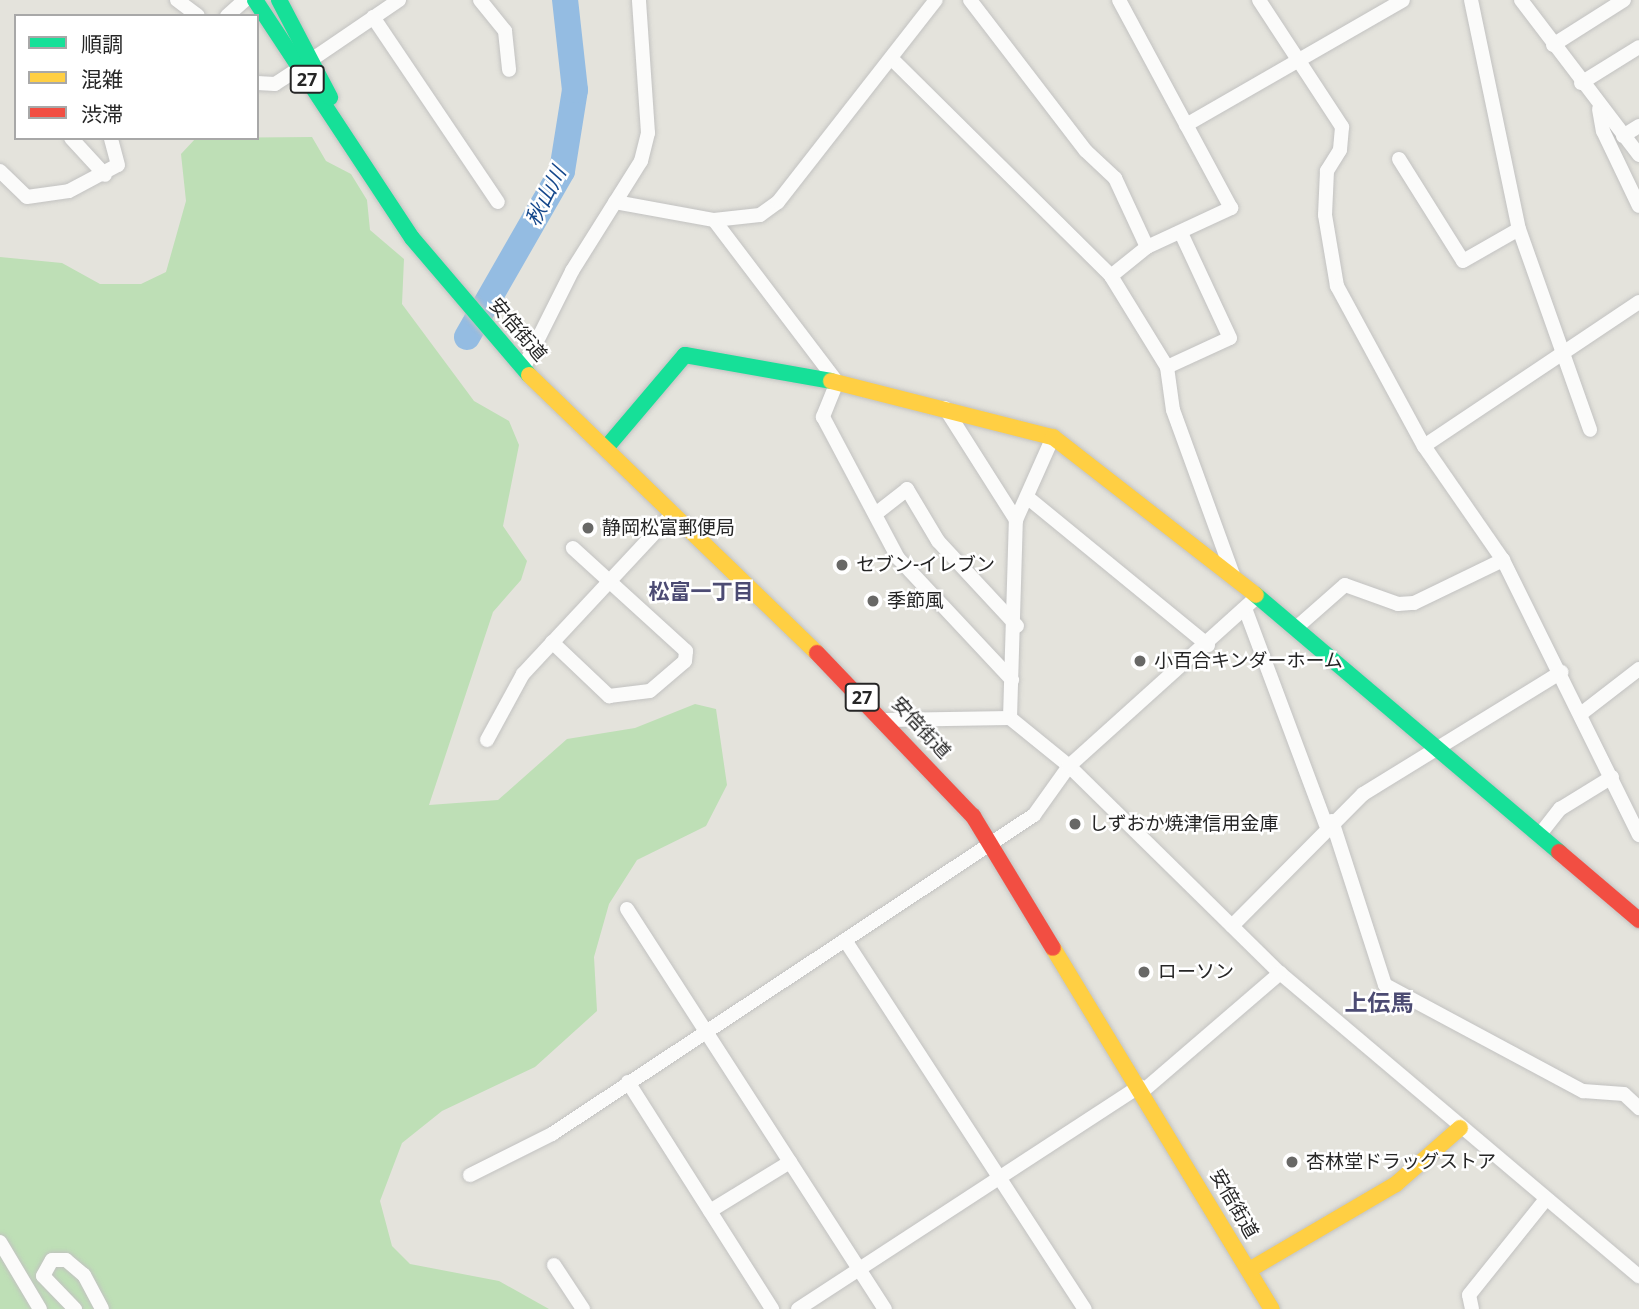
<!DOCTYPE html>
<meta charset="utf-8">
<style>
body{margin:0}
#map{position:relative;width:1639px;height:1309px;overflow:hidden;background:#e4e3dc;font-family:"Noto Sans","Noto Sans JP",sans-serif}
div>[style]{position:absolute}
.green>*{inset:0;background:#bedfb6}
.river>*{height:26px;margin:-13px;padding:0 13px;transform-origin:13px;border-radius:13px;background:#94bce2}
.roads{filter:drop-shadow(0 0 2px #c2c2c1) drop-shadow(0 0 2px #c2c2c1)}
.street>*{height:14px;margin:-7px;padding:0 7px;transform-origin:7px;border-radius:7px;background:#fbfbfa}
.fast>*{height:16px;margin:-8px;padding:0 8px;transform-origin:8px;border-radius:8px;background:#16e098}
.slow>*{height:16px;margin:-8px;padding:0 8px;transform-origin:8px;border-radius:8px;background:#ffcf43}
.jam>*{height:16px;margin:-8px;padding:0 8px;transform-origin:8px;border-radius:8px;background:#f24e42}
.dots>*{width:19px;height:19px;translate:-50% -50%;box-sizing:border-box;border:4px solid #fff;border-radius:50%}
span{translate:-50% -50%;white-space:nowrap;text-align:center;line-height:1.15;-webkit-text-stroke:5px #fff;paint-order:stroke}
.shield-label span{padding:2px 5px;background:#fff;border:2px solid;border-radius:5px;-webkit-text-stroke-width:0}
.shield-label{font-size:18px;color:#262626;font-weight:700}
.street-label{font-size:19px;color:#262626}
.poi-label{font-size:19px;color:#262626}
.left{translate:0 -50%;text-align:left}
.water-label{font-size:21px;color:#15488c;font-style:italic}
.neighbourhood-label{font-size:21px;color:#4c4b73;font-weight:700}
.quarter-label{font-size:23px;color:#4c4b73;font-weight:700}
.legend{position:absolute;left:14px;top:14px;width:245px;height:126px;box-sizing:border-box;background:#fff;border:2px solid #a8a8a8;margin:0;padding:9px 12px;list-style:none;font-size:21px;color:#262626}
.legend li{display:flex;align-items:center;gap:14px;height:35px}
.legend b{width:35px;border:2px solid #a8a8a8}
</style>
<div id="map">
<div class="green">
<div style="clip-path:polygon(312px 137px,326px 161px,351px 174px,367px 200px,370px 230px,404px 259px,402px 304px,474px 401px,509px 421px,519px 445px,503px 526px,527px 561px,521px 580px,493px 612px,429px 805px,498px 800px,567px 739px,635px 728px,695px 704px,716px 709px,727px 785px,706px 826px,637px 860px,609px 904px,594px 957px,597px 1011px,535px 1067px,442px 1111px,402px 1143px,380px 1201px,392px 1246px,410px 1264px,499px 1281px,549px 1309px,0 1309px,0 257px,62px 263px,100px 284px,141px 284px,166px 272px,186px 201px,181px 154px,196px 138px)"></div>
</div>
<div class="river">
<div style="left:467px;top:337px;width:191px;rotate:-60.2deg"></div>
<div style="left:562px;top:171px;width:82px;rotate:-80.9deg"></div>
<div style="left:575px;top:90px;width:91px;rotate:-96.3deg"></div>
</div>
<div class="roads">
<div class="street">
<div style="left:177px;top:0;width:26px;rotate:37deg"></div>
<div style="left:480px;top:0;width:40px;rotate:51deg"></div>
<div style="left:505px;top:31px;width:39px;rotate:84deg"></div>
<div style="left:970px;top:0;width:190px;rotate:52.5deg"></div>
<div style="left:1086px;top:151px;width:40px;rotate:43deg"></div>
<div style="left:1115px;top:178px;width:76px;rotate:65.1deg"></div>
<div style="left:1259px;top:0;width:152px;rotate:56.8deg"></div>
<div style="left:1342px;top:127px;width:23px;rotate:95deg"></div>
<div style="left:1340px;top:150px;width:25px;rotate:122deg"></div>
<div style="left:1327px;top:171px;width:44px;rotate:92.6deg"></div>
<div style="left:1325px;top:215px;width:72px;rotate:80.4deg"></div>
<div style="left:1337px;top:286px;width:182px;rotate:61.5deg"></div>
<div style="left:1424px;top:446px;width:139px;rotate:55.3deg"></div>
<div style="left:1503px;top:560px;width:307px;rotate:63.7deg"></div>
<div style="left:1471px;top:0;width:234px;rotate:78.2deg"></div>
<div style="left:1519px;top:229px;width:213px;rotate:70.5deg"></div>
<div style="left:1521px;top:0;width:195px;rotate:52.7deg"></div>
<div style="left:227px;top:16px;width:24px;rotate:-42deg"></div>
<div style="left:373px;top:17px;width:223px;rotate:56deg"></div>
<div style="left:1553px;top:45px;width:84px;rotate:-32.4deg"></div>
<div style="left:314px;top:58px;width:103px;rotate:-34.3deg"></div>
<div style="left:892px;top:59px;width:308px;rotate:44.7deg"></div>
<div style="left:1111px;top:276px;width:107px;rotate:58.4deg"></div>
<div style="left:1167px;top:367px;width:43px;rotate:82.1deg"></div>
<div style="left:1173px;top:410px;width:176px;rotate:70deg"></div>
<div style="left:257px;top:83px;width:18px;rotate:3deg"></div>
<div style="left:275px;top:84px;width:30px;rotate:-33deg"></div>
<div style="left:1581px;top:83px;width:68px;rotate:-31.8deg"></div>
<div style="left:1599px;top:109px;width:22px;rotate:80deg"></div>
<div style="left:1603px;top:131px;width:83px;rotate:64.4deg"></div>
<div style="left:1186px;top:125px;width:250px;rotate:-29.9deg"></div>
<div style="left:1623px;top:136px;width:19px;rotate:-32deg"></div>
<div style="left:71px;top:138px;width:50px;rotate:47.4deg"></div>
<div style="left:1399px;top:159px;width:120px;rotate:57.9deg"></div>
<div style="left:1463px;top:261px;width:64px;rotate:-29.7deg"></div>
<div style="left:0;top:171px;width:37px;rotate:44deg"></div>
<div style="left:27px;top:197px;width:42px;rotate:-8.1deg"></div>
<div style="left:69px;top:191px;width:55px;rotate:-28deg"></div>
<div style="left:118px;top:165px;width:28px;rotate:-105deg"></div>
<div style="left:615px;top:202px;width:101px;rotate:10.3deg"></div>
<div style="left:714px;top:220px;width:46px;rotate:-6.2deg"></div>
<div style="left:760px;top:215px;width:22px;rotate:-36deg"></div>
<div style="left:778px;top:202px;width:256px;rotate:-52deg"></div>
<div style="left:714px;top:220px;width:203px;rotate:52.8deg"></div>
<div style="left:837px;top:382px;width:38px;rotate:112deg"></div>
<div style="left:823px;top:417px;width:160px;rotate:62deg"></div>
<div style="left:898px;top:558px;width:167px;rotate:46.9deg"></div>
<div style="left:1111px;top:276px;width:46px;rotate:-38.9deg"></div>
<div style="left:1147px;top:247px;width:93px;rotate:-24.9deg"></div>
<div style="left:1231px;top:208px;width:236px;rotate:-118.3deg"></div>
<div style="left:1167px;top:367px;width:69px;rotate:-24.7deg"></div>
<div style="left:1230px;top:338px;width:116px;rotate:-115deg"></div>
<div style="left:523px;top:369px;width:110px;rotate:-63.4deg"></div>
<div style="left:572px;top:271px;width:130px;rotate:-57.9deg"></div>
<div style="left:641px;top:161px;width:29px;rotate:-76deg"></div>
<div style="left:648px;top:133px;width:133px;rotate:-93.9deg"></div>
<div style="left:945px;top:408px;width:133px;rotate:57.6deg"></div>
<div style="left:1424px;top:446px;width:259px;rotate:-33.8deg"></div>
<div style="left:1027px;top:497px;width:234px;rotate:39.3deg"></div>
<div style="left:878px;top:512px;width:37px;rotate:-38deg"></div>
<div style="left:907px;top:489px;width:61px;rotate:59.2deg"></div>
<div style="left:938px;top:541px;width:116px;rotate:47.1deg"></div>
<div style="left:1246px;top:611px;width:228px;rotate:69.5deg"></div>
<div style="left:1296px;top:628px;width:65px;rotate:-41.3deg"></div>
<div style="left:1345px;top:585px;width:56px;rotate:19.7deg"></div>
<div style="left:1398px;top:604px;width:16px;rotate:-4deg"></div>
<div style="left:1414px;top:603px;width:99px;rotate:-25.8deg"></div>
<div style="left:552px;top:642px;width:79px;rotate:43.5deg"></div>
<div style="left:609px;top:696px;width:41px;rotate:-7deg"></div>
<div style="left:650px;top:691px;width:46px;rotate:-40.6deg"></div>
<div style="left:685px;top:661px;width:10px;rotate:-84deg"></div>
<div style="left:686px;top:651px;width:153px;rotate:-137.7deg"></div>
<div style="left:1582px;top:713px;width:72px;rotate:-37.7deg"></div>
<div style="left:1010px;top:718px;width:198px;rotate:-88.3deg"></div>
<div style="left:1016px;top:520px;width:91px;rotate:-66deg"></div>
<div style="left:886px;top:720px;width:124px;rotate:-0.9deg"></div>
<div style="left:1010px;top:718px;width:76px;rotate:39.1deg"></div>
<div style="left:1069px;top:766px;width:296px;rotate:44.5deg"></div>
<div style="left:1280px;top:973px;width:470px;rotate:40.2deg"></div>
<div style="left:487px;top:740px;width:75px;rotate:-61.4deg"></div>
<div style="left:523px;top:674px;width:220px;rotate:-47deg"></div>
<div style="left:1332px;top:821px;width:172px;rotate:72.1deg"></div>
<div style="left:1385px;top:985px;width:225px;rotate:28.2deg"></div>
<div style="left:1583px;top:1091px;width:41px;rotate:4.2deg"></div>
<div style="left:1624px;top:1094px;width:21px;rotate:43deg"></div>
<div style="left:1541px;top:833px;width:31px;rotate:-52deg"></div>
<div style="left:1560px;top:809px;width:61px;rotate:-31.6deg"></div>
<div style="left:627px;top:909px;width:476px;rotate:57.2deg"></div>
<div style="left:1232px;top:926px;width:186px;rotate:-45.2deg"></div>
<div style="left:1363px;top:794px;width:233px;rotate:-31.6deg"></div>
<div style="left:845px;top:940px;width:440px;rotate:57deg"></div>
<div style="left:628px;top:1082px;width:269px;rotate:57.6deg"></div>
<div style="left:1143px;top:1091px;width:181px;rotate:-40.7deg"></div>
<div style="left:470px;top:1175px;width:92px;rotate:-26.6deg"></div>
<div style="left:552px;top:1134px;width:578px;rotate:-33.5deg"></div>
<div style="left:1034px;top:815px;width:60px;rotate:-54.5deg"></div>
<div style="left:1069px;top:766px;width:253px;rotate:-42deg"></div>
<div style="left:710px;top:1211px;width:94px;rotate:-31.5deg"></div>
<div style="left:0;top:1242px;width:78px;rotate:59.2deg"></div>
<div style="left:554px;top:1265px;width:53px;rotate:56.6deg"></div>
<div style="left:75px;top:1309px;width:46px;rotate:-134.1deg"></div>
<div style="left:43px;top:1276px;width:18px;rotate:-61deg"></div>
<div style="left:52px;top:1260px;width:14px"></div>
<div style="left:66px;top:1260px;width:23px;rotate:40deg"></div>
<div style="left:84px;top:1275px;width:38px;rotate:62deg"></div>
<div style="left:798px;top:1309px;width:408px;rotate:-33.1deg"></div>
<div style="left:1472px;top:1309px;width:14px;rotate:-102deg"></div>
<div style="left:1469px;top:1295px;width:123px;rotate:-51.3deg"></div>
</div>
<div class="fast">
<div style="left:255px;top:0;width:285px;rotate:56.6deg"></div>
<div style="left:412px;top:238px;width:180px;rotate:49.5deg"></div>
<div style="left:279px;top:0;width:110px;rotate:62.3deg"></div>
<div style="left:606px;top:448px;width:122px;rotate:-49.7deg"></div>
<div style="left:685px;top:355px;width:148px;rotate:10.1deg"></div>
<div style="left:1256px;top:595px;width:397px;rotate:40.3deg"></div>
</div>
<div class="slow">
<div style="left:529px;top:375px;width:400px;rotate:44deg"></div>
<div style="left:831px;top:381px;width:229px;rotate:14.2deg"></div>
<div style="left:1053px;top:437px;width:257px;rotate:37.9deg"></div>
<div style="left:1053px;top:948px;width:422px;rotate:58.8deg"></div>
<div style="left:1249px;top:1270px;width:170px;rotate:-30.3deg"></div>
<div style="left:1396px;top:1184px;width:85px;rotate:-41.2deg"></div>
</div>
<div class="jam">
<div style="left:817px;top:653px;width:226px;rotate:46.3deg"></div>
<div style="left:973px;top:816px;width:154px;rotate:58.8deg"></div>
<div style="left:1559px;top:852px;width:105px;rotate:40.4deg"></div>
</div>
</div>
<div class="dots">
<div style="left:588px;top:528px;background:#686866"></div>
<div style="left:842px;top:565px;background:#686866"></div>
<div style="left:873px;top:601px;background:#686866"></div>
<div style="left:1140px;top:661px;background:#686866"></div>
<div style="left:1075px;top:824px;background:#686866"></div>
<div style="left:1144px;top:972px;background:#686866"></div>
<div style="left:1292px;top:1162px;background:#686866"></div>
</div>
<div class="shield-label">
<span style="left:307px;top:79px">27</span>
<span style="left:862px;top:697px">27</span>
</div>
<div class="street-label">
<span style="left:518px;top:330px;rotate:49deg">安倍街道</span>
<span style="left:921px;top:728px;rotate:47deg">安倍街道</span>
<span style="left:1234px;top:1204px;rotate:60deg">安倍街道</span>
</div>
<div class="poi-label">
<span class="left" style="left:602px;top:528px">静岡松富郵便局</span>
<span class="left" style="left:856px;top:565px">セブン-イレブン</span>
<span class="left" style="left:887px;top:601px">季節風</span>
<span class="left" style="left:1154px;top:661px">小百合キンダーホーム</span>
<span class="left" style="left:1089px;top:824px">しずおか焼津信用金庫</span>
<span class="left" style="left:1158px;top:972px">ローソン</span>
<span class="left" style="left:1306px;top:1162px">杏林堂ドラッグストア</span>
</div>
<div class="water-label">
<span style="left:545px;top:196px;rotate:-63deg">秋山川</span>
</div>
<div class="neighbourhood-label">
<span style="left:701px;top:591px">松富一丁目</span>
</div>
<div class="quarter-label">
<span style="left:1379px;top:1002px">上伝馬</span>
</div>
<ul class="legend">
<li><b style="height:9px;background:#16e098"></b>順調</li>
<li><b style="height:9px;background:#ffcf43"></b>混雑</li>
<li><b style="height:9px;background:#f24e42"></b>渋滞</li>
</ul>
</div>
